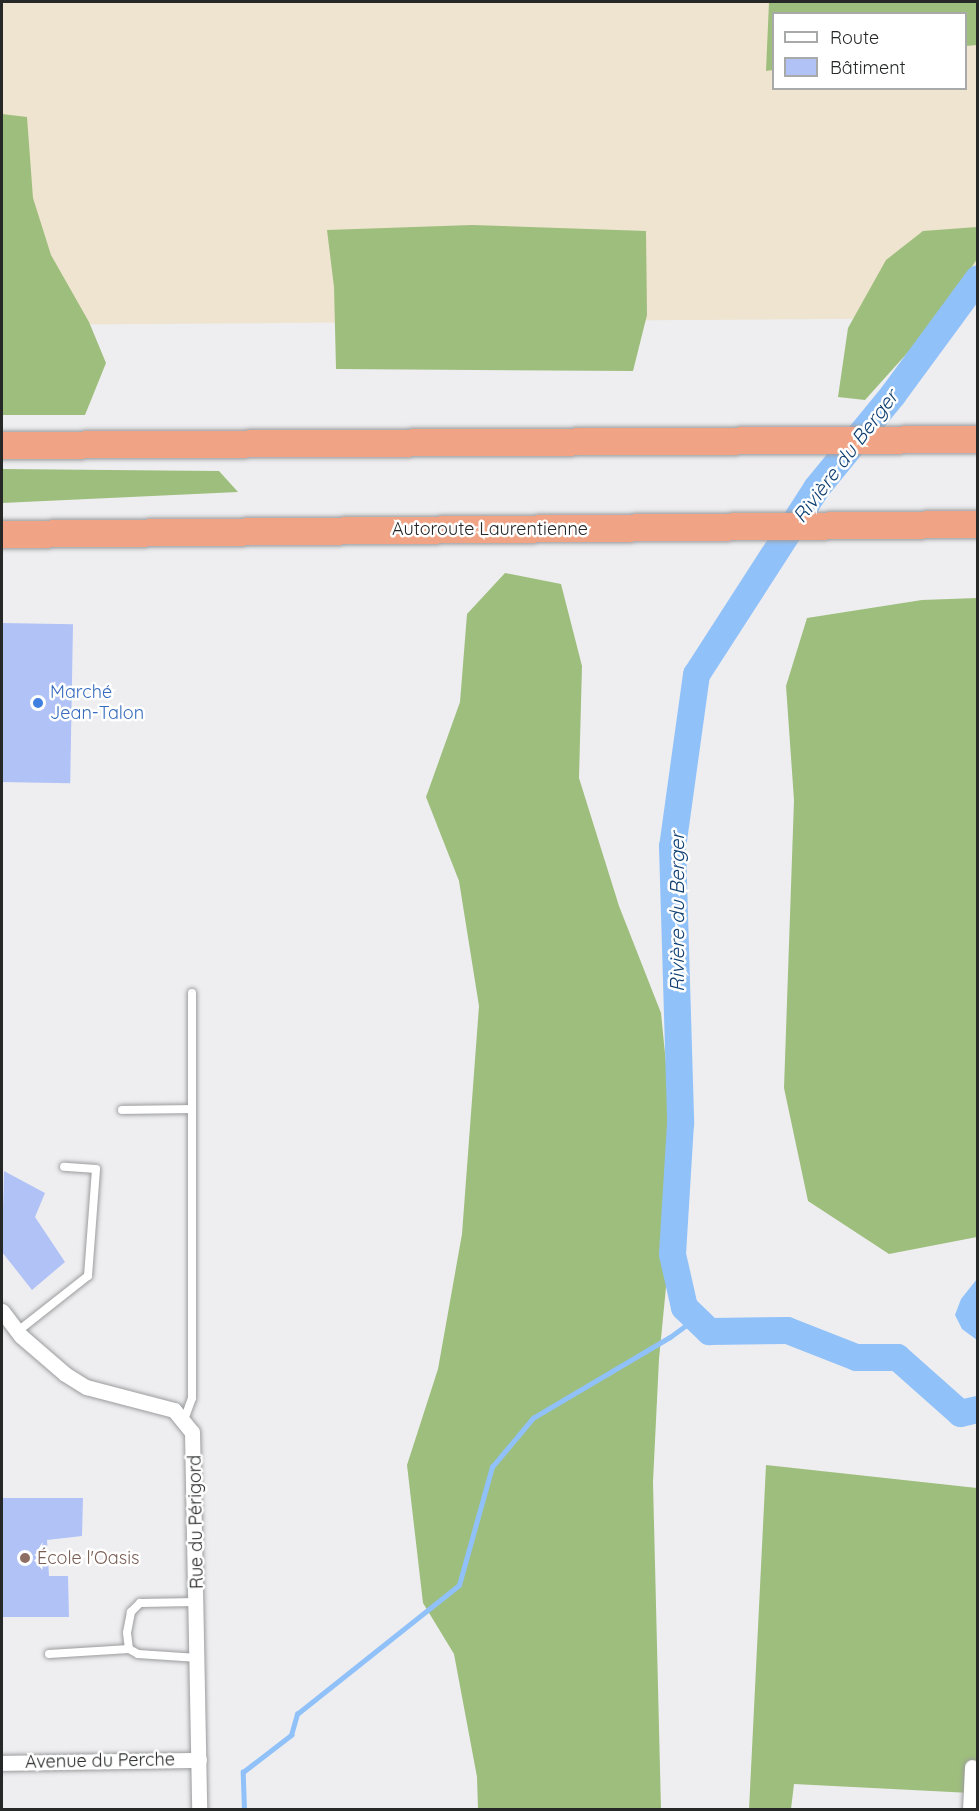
<!DOCTYPE html>
<meta charset="utf-8">
<style>
body{margin:0}
#map{position:relative;width:979px;height:1811px;overflow:hidden;background:#eeeef0;font-family:Quicksand,sans-serif}
div>[style]{position:absolute}
.industrial>*{inset:0;background:#eee4cf}
.forest>*{inset:0;background:#9ebe7d}
.water>*{inset:0;background:#91c1f9}
.stream>*{height:4.5px;margin:-2.25px;padding:0 2.25px;transform-origin:2.25px;border-radius:2.25px;background:#91c1f9}
.river>*{height:27px;margin:-13.5px;padding:0 13.5px;transform-origin:13.5px;border-radius:13.5px;background:#91c1f9}
.building>*{inset:0;background:#b1c2f6;transform-origin:0 0}
.roads{filter:drop-shadow(0 0 2px #9b9c9e) drop-shadow(0 0 2px #9b9c9e)}
.lane>*{height:8px;margin:-4px;padding:0 4px;transform-origin:4px;border-radius:4px;background:#fff}
.street>*{height:15px;margin:-7.5px;padding:0 7.5px;transform-origin:7.5px;border-radius:7.5px;background:#fff}
.highway>*{height:27px;margin:-13.5px;padding:0 13.5px;transform-origin:13.5px;border-radius:13.5px;background:#f0a485}
.dots>*{width:16px;height:16px;translate:-50% -50%;box-sizing:border-box;border:3px solid #fff;border-radius:50%}
span{translate:-50% -50%;white-space:nowrap;text-align:center;line-height:1.15;-webkit-text-stroke:5px #fff;paint-order:stroke}
.street-label{font-size:18px;color:#262727}
.shop-label{font-size:18px;color:#366cbe}
.left{translate:0 -50%;text-align:left}
.education-label{font-size:18px;color:#785e54}
.water-label{font-size:20px;color:#104072;font-style:italic}
.frame{position:absolute;inset:0;border:3px solid #262727;pointer-events:none}
.legend{position:absolute;left:772px;top:12px;width:195px;height:78px;box-sizing:border-box;background:#fff;border:2px solid #a8a9a9;margin:0;padding:8px 10px;list-style:none;font-size:18px;color:#262727}
.legend li{display:flex;align-items:center;gap:12px;height:30px}
.legend b{width:30px;border:2px solid #a8a9a9}
</style>
<div id="map">
<div class="industrial">
<div style="clip-path:polygon(evenodd,2px 2px,977px 2px,977px 283px,952px 318px,2px 325px,2px 2px,774px 14px,966px 14px,966px 88px,774px 88px,774px 14px)"></div>
</div>
<div class="forest">
<div style="clip-path:polygon(769px 2px,977px 2px,977px 45px,966px 46px,966px 14px,774px 14px,773px 70px,766px 71px)"></div>
<div style="clip-path:polygon(2px 114px,27px 117px,33px 198px,51px 255px,89px 322px,106px 363px,85px 415px,2px 415px)"></div>
<div style="clip-path:polygon(472px 225px,646px 231px,647px 315px,633px 371px,336px 369px,334px 287px,327px 230px)"></div>
<div style="clip-path:polygon(977px 227px,977px 259px,936px 321px,865px 400px,838px 397px,848px 328px,886px 260px,923px 231px)"></div>
<div style="clip-path:polygon(2px 469px,219px 471px,238px 492px,2px 503px)"></div>
<div style="clip-path:polygon(505px 573px,561px 584px,582px 666px,579px 778px,619px 906px,661px 1013px,677px 1174px,659px 1359px,653px 1482px,661px 1809px,478px 1809px,477px 1777px,454px 1654px,423px 1603px,407px 1465px,438px 1369px,462px 1234px,479px 1006px,459px 881px,426px 797px,460px 702px,467px 614px)"></div>
<div style="clip-path:polygon(977px 598px,977px 1237px,889px 1254px,808px 1201px,784px 1088px,794px 800px,786px 686px,807px 618px,922px 600px)"></div>
<div style="clip-path:polygon(766px 1465px,977px 1488px,978px 1767px,971px 1793px,794px 1784px,791px 1809px,749px 1810px)"></div>
</div>
<div class="water">
<div style="clip-path:polygon(977px 1279px,977px 1340px,962px 1329px,955px 1315px,961px 1299px)"></div>
</div>
<div class="stream">
<div style="left:244px;top:1810px;width:38px;rotate:-92deg"></div>
<div style="left:243px;top:1772px;width:61px;rotate:-37.6deg"></div>
<div style="left:291px;top:1735px;width:22px;rotate:-74deg"></div>
<div style="left:297px;top:1714px;width:207px;rotate:-38.5deg"></div>
<div style="left:459px;top:1585px;width:123px;rotate:-74.4deg"></div>
<div style="left:492px;top:1467px;width:64px;rotate:-50.1deg"></div>
<div style="left:533px;top:1418px;width:159px;rotate:-30.6deg"></div>
<div style="left:670px;top:1337px;width:32px;rotate:-36deg"></div>
</div>
<div class="river">
<div style="left:978px;top:278px;width:145px;rotate:126.3deg"></div>
<div style="left:892px;top:395px;width:120px;rotate:129.3deg"></div>
<div style="left:816px;top:488px;width:221px;rotate:122.8deg"></div>
<div style="left:696px;top:674px;width:174px;rotate:97.9deg"></div>
<div style="left:672px;top:846px;width:277px;rotate:88.3deg"></div>
<div style="left:680px;top:1123px;width:131px;rotate:93.5deg"></div>
<div style="left:672px;top:1254px;width:54px;rotate:77.2deg"></div>
<div style="left:684px;top:1307px;width:35px;rotate:44deg"></div>
<div style="left:709px;top:1331px;width:78px;rotate:-0.7deg"></div>
<div style="left:787px;top:1330px;width:74px;rotate:21.4deg"></div>
<div style="left:856px;top:1357px;width:41px"></div>
<div style="left:897px;top:1357px;width:84px;rotate:41.6deg"></div>
<div style="left:960px;top:1413px;width:18px;rotate:-13deg"></div>
</div>
<div class="building">
<div style="left:2px;top:623px;width:71px;height:159px;rotate:1deg"></div>
<div style="clip-path:polygon(4px 1171px,45px 1193px,35px 1217px,65px 1262px,32px 1290px,2px 1252px)"></div>
<div style="clip-path:polygon(2px 1498px,83px 1498px,82px 1536px,47px 1540px,49px 1576px,68px 1576px,69px 1617px,2px 1617px)"></div>
</div>
<div class="roads">
<div class="lane">
<div style="left:122px;top:1110px;width:68px;rotate:-0.8deg"></div>
<div style="left:18px;top:1331px;width:89px;rotate:-38.2deg"></div>
<div style="left:88px;top:1276px;width:107px;rotate:-85.7deg"></div>
<div style="left:96px;top:1169px;width:32px;rotate:-176deg"></div>
<div style="left:184px;top:1420px;width:23px;rotate:-70deg"></div>
<div style="left:192px;top:1398px;width:405px;rotate:-90deg"></div>
<div style="left:196px;top:1602px;width:56px;rotate:179deg"></div>
<div style="left:140px;top:1603px;width:13px;rotate:135deg"></div>
<div style="left:131px;top:1612px;width:21px;rotate:101deg"></div>
<div style="left:127px;top:1633px;width:16px;rotate:83deg"></div>
<div style="left:129px;top:1649px;width:10px;rotate:29deg"></div>
<div style="left:138px;top:1654px;width:60px;rotate:3.8deg"></div>
<div style="left:49px;top:1654px;width:80px;rotate:-3.6deg"></div>
</div>
<div class="street">
<div style="left:2px;top:1311px;width:31px;rotate:53deg"></div>
<div style="left:21px;top:1336px;width:58px;rotate:40.8deg"></div>
<div style="left:65px;top:1374px;width:25px;rotate:32deg"></div>
<div style="left:86px;top:1387px;width:91px;rotate:14.6deg"></div>
<div style="left:174px;top:1410px;width:28px;rotate:51deg"></div>
<div style="left:192px;top:1432px;width:378px;rotate:88.9deg"></div>
<div style="left:2px;top:1763px;width:197px;rotate:-0.9deg"></div>
<div style="left:970px;top:1810px;width:43px;rotate:-87.3deg"></div>
</div>
<div class="highway">
<div style="left:2px;top:445px;width:976px;rotate:-0.35deg"></div>
<div style="left:2px;top:534px;width:976px;rotate:-0.59deg"></div>
</div>
</div>
<div class="dots">
<div style="left:38px;top:703px;background:#3f7fe0"></div>
<div style="left:25px;top:1558px;background:#8d6e63"></div>
</div>
<div class="street-label">
<span style="left:490px;top:529px">Autoroute Laurentienne</span>
<span style="left:196px;top:1522px;rotate:-91deg">Rue du Périgord</span>
<span style="left:100px;top:1761px;rotate:-1deg">Avenue du Perche</span>
</div>
<div class="shop-label">
<span class="left" style="left:50px;top:703px">Marché<br>Jean-Talon</span>
</div>
<div class="education-label">
<span class="left" style="left:37px;top:1558px">École l'Oasis</span>
</div>
<div class="water-label">
<span style="left:845px;top:456px;rotate:-53deg">Rivière du Berger</span>
<span style="left:676px;top:912px;rotate:-90deg">Rivière du Berger</span>
</div>
<div class="frame"></div>
<ul class="legend">
<li><b style="height:8px;background:#fff"></b>Route</li>
<li><b style="height:16px;background:#b1c2f6"></b>Bâtiment</li>
</ul>
</div>
